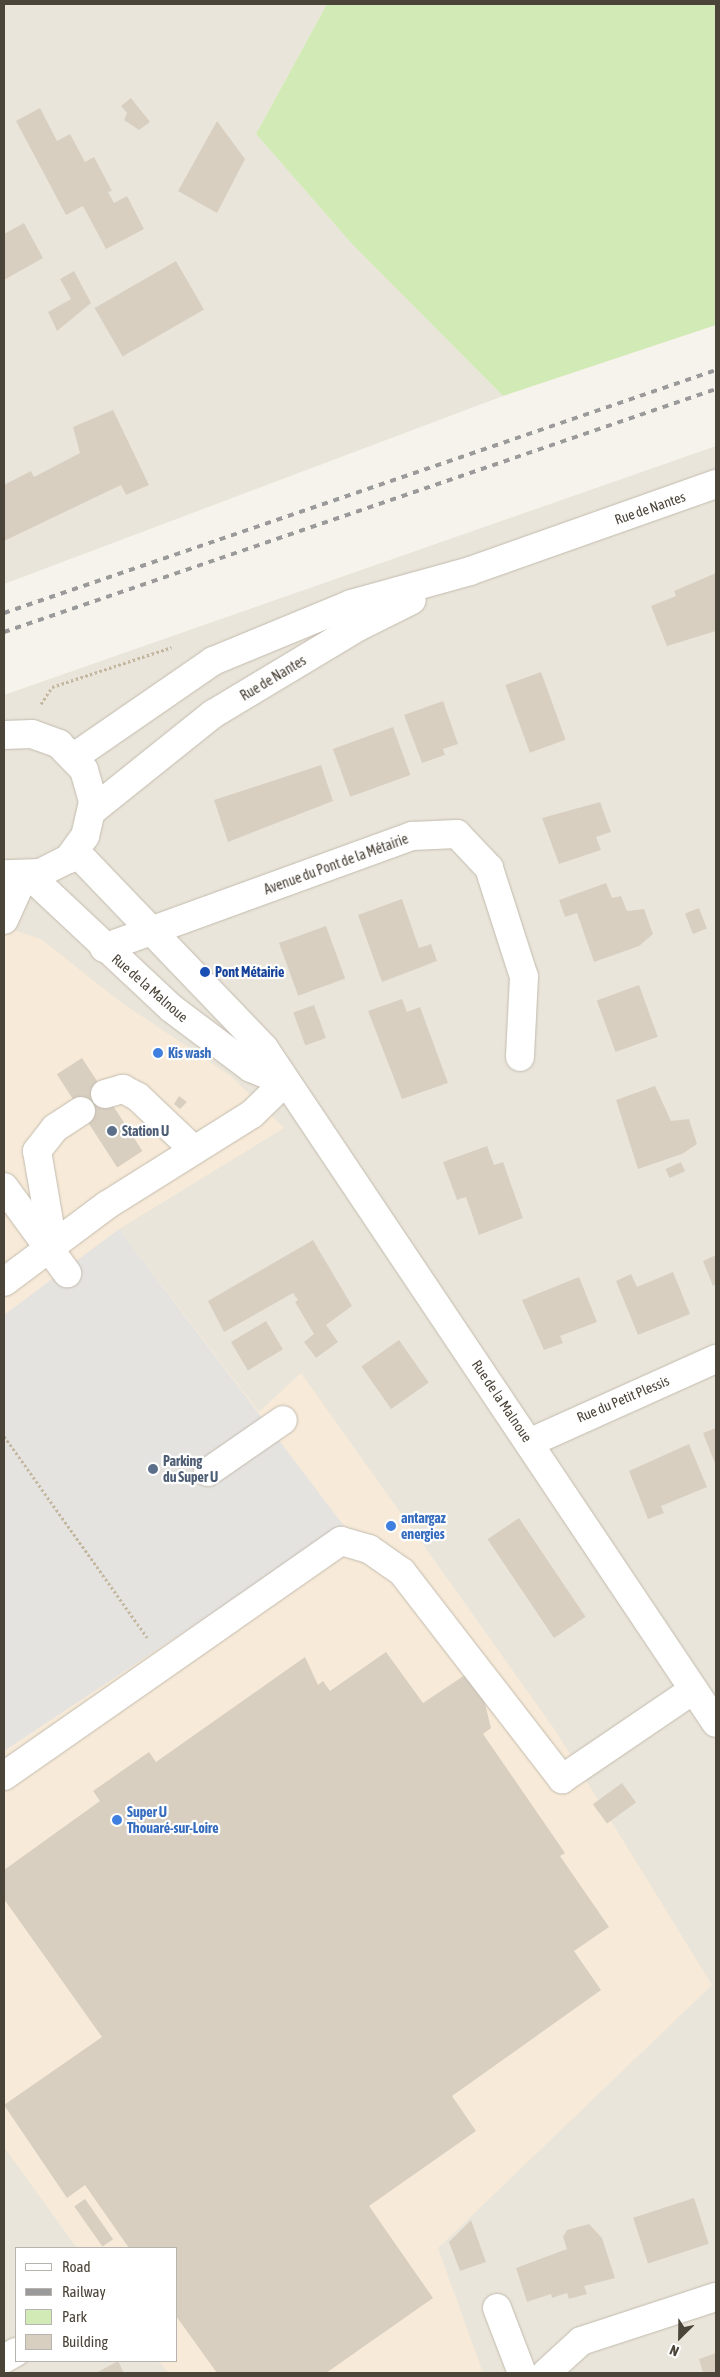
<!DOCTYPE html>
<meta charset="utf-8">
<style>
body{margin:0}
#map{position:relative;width:720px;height:2377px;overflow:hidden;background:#f6f3ec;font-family:"Asap Condensed",sans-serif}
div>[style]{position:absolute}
.residential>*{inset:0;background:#eae5da}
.commercial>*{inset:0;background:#f7ead8}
.green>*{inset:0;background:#d2eab5}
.parking>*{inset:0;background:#e5e3e0}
.building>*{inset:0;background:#d8cfc1;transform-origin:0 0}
.path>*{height:3px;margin-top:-1.5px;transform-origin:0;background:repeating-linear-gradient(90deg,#c4b79f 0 2.5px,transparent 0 5px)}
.roads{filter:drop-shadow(0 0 1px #c2bbae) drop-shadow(0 0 1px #c2bbae)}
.minor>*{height:28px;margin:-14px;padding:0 14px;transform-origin:14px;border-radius:14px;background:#fff}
.rail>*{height:4px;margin-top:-2px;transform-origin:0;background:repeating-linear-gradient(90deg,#9a9a9a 0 6px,transparent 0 12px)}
.dots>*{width:14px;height:14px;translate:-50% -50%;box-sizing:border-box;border:2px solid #fff;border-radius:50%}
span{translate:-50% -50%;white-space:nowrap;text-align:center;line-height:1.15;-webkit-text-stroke:4.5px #fff;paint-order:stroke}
.street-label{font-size:14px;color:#4b4439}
.transit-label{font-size:14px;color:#164399;font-weight:700}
.left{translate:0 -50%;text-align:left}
.shop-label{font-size:14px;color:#366cbe;font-weight:700}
.service-label{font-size:14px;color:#4e5e75;font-weight:700}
.frame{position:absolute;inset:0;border:5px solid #4b4439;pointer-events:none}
.legend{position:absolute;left:15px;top:2247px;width:162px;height:115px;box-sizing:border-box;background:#fff;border:1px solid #b7b4b0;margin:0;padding:6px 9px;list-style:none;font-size:15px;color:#4b4439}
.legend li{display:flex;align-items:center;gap:10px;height:25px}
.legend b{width:25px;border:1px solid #b7b4b0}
.north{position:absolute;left:655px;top:2312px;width:50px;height:50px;-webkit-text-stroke:4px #fff;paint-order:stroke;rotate:203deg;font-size:14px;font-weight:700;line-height:20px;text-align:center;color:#4b4439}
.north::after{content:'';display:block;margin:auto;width:18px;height:22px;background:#4b4439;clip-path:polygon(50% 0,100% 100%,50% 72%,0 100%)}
</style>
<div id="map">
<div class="residential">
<div style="clip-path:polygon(4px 4px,327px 4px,256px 134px,352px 244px,503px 396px,4px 584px)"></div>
<div style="clip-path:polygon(evenodd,716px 446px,716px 2373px,4px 2373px,4px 695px,716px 446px,16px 2248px,176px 2248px,176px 2361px,16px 2361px,16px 2248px)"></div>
</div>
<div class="commercial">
<div style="clip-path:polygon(4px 927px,41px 939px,118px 1000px,232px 1077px,284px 1128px,119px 1229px,259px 1412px,301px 1373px,555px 1730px,712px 1985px,438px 2248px,483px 2373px,168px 2373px,159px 2361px,176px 2361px,176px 2248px,77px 2248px,4px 2147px)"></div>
</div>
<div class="green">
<div style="clip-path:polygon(327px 4px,716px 4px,716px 325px,503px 396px,352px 244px,256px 134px)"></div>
</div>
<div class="parking">
<div style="clip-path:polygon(119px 1229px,344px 1526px,4px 1751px,4px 1315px)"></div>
</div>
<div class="building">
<div style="clip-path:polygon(131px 98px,150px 122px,139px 130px,124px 120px,127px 113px,121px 106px)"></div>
<div style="clip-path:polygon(40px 108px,57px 141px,70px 134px,85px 162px,94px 157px,112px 191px,108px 192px,114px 203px,127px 196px,144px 229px,106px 249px,83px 206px,66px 215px,16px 121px)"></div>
<div style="clip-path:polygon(217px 121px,245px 159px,217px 213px,178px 191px)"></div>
<div style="clip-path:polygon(24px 223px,43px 258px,4px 280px,4px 234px)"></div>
<div style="left:176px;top:261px;width:56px;height:94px;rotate:60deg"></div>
<div style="clip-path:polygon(74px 271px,91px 303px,57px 331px,48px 312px,71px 299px,60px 279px)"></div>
<div style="clip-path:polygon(113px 410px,149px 485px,126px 495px,121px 485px,4px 541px,4px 485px,31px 471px,34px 477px,80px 453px,73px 427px)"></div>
<div style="clip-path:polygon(716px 573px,716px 631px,667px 646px,651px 606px,676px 596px,674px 591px)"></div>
<div style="left:541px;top:672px;width:72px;height:38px;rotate:70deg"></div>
<div style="clip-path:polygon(443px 701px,458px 744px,443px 749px,445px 755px,422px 763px,404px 715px)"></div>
<div style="left:393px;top:727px;width:51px;height:64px;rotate:70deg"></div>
<div style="clip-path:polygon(321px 765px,333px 801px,228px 842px,214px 800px)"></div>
<div style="clip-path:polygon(600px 802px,611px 832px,596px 837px,601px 850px,559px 864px,542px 818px)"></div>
<div style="clip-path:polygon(606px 883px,612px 898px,621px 896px,627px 911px,644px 909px,653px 934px,639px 946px,594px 962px,577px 913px,565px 917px,559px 900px)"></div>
<div style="clip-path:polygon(402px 899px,419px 948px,431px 944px,437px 961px,382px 982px,358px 915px)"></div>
<div style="left:699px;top:908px;width:22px;height:15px;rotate:69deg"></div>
<div style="left:326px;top:926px;width:56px;height:50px;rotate:70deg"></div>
<div style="left:639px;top:985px;width:55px;height:45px;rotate:70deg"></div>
<div style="clip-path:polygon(402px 999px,407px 1012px,420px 1007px,448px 1083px,402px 1099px,368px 1011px)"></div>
<div style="left:314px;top:1005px;width:35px;height:22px;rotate:70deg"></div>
<div style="left:82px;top:1058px;width:111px;height:30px;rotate:57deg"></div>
<div style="clip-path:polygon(655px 1086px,671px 1121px,689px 1119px,697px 1144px,682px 1154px,638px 1169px,616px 1100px)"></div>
<div style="clip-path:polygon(179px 1096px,187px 1102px,180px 1109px,174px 1104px)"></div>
<div style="clip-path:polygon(487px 1146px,494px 1165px,503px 1162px,523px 1218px,479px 1235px,466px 1197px,457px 1200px,443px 1162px)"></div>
<div style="left:681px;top:1162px;width:10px;height:17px;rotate:66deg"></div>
<div style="clip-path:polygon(313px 1240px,352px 1306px,326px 1325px,338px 1342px,316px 1358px,304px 1342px,314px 1334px,295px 1302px,298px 1300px,293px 1293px,224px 1332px,208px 1301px)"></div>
<div style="clip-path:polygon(716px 1255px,716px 1284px,713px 1286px,703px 1261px)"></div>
<div style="clip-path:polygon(673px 1272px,690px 1314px,638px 1335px,616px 1281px,631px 1274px,637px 1287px)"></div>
<div style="clip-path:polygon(579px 1277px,597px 1322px,560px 1336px,563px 1343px,544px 1350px,522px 1300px)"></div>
<div style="left:266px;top:1321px;width:33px;height:41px;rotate:59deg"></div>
<div style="left:399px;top:1340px;width:52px;height:46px;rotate:55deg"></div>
<div style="clip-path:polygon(716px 1428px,716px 1466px,703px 1433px)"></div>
<div style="clip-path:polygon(689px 1444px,707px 1487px,661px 1506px,664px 1513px,648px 1519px,629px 1471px)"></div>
<div style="left:519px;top:1518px;width:119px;height:38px;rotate:56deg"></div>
<div style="clip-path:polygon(386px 1652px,423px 1703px,468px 1673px,482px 1692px,491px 1728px,483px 1734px,565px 1853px,560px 1856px,609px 1927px,574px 1951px,601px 1990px,452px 2096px,476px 2131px,369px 2206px,433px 2298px,326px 2373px,217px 2373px,176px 2316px,176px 2248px,129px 2248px,85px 2185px,67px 2198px,4px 2105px,102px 2037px,4px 1899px,4px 1870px,100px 1801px,93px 1791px,149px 1752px,156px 1762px,305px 1657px,318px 1685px,323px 1681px,330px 1691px)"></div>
<div style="left:622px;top:1783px;width:24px;height:36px;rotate:54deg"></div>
<div style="left:694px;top:2198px;width:48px;height:64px;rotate:72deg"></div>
<div style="left:85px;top:2199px;width:49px;height:13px;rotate:55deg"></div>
<div style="clip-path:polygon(471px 2220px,486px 2262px,460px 2271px,449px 2242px)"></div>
<div style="clip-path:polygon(589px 2224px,602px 2238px,615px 2278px,584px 2286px,587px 2294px,569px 2299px,567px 2293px,552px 2298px,551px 2294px,527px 2302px,516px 2268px,567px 2249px,563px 2237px,567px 2230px)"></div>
<div style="clip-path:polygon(716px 2353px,716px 2373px,703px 2373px,699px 2359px)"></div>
<div style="clip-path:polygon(118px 2361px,124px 2373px,96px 2373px)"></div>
</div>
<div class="path">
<div style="left:41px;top:704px;width:20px;rotate:-57deg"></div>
<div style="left:52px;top:687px;width:126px;rotate:-18.4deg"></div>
<div style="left:4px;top:1436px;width:247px;rotate:54.6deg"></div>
</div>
<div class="roads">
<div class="minor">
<div style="left:4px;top:735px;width:28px;rotate:-2deg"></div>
<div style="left:32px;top:734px;width:29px;rotate:20deg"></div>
<div style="left:59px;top:744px;width:36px;rotate:46deg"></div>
<div style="left:84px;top:770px;width:33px;rotate:74deg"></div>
<div style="left:93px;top:802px;width:35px;rotate:103deg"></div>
<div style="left:85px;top:836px;width:29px;rotate:126deg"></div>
<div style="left:68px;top:859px;width:31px;rotate:153deg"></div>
<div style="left:40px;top:873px;width:36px;rotate:178deg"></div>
<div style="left:74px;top:757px;width:169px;rotate:-34.6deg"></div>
<div style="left:213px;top:661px;width:149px;rotate:-22.4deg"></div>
<div style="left:351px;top:604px;width:123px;rotate:-15.5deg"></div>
<div style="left:470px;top:571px;width:261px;rotate:-19.5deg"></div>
<div style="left:93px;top:810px;width:154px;rotate:-38.7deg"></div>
<div style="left:213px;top:714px;width:169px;rotate:-31deg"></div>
<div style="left:358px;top:627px;width:60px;rotate:-26.6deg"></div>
<div style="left:75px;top:851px;width:273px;rotate:46.2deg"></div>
<div style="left:264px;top:1048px;width:812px;rotate:56.19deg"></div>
<div style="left:29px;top:875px;width:195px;rotate:43.1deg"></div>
<div style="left:171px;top:1008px;width:100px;rotate:36.9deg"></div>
<div style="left:251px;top:1068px;width:37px;rotate:22deg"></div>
<div style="left:4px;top:920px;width:48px;rotate:-65.6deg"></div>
<div style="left:104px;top:948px;width:328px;rotate:-20deg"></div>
<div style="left:412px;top:836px;width:45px;rotate:-2.5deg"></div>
<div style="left:457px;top:834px;width:47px;rotate:46.7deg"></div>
<div style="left:489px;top:868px;width:114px;rotate:72.2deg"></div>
<div style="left:524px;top:977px;width:80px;rotate:92.9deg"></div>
<div style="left:105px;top:1094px;width:19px;rotate:-16deg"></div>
<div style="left:123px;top:1089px;width:17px;rotate:28deg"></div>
<div style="left:138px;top:1097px;width:77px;rotate:43.4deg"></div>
<div style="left:4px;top:1187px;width:107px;rotate:53.8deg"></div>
<div style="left:48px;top:1247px;width:20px;rotate:-84deg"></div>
<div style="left:50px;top:1227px;width:77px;rotate:-99.7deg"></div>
<div style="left:37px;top:1151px;width:29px;rotate:-52deg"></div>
<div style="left:55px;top:1128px;width:31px;rotate:-33deg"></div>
<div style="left:4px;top:1282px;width:129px;rotate:-36.8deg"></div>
<div style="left:107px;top:1205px;width:171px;rotate:-32.1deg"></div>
<div style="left:252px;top:1114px;width:46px;rotate:-44.1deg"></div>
<div style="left:531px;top:1442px;width:203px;rotate:-24.2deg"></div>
<div style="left:208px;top:1472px;width:91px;rotate:-34.7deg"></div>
<div style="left:4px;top:1776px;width:411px;rotate:-34.9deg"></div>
<div style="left:341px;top:1541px;width:29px;rotate:16deg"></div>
<div style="left:369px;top:1549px;width:40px;rotate:34.9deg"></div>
<div style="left:402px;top:1572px;width:262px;rotate:52.3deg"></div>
<div style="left:562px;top:1779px;width:158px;rotate:-34.2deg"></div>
<div style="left:497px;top:2308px;width:70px;rotate:69deg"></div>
<div style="left:4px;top:2359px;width:14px;rotate:-30deg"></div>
<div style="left:546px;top:2373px;width:47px;rotate:-42.4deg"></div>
<div style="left:581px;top:2341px;width:142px;rotate:-18.1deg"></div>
</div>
</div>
<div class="rail">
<div style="left:4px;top:613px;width:752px;rotate:-18.84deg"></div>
<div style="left:4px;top:632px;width:752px;rotate:-18.84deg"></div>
</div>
<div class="dots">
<div style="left:205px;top:972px;background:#1a4fb4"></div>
<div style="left:158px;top:1053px;background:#3f7fe0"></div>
<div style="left:112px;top:1131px;background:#5c6f8a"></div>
<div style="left:153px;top:1469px;background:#5c6f8a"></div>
<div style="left:391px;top:1526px;background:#3f7fe0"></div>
<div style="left:117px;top:1820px;background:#3f7fe0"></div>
</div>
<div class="street-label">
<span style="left:650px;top:508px;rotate:-19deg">Rue de Nantes</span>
<span style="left:273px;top:678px;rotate:-31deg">Rue de Nantes</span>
<span style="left:336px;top:864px;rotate:-20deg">Avenue du Pont de la Métairie</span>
<span style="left:150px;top:988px;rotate:41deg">Rue de la Malnoue</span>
<span style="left:623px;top:1399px;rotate:-23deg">Rue du Petit Plessis</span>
<span style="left:502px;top:1401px;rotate:56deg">Rue de la Malnoue</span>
</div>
<div class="transit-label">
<span class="left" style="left:215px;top:972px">Pont Métairie</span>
</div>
<div class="shop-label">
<span class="left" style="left:168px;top:1053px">Kis wash</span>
<span class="left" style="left:401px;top:1526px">antargaz<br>energies</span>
<span class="left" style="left:127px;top:1820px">Super U<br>Thouaré-sur-Loire</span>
</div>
<div class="service-label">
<span class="left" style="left:122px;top:1131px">Station U</span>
<span class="left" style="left:163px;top:1469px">Parking<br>du Super U</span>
</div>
<div class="frame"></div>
<ul class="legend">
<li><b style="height:6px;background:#fff"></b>Road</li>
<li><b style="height:6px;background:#9a9a9a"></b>Railway</li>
<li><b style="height:14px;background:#d2eab5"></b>Park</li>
<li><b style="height:14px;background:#d8cfc1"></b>Building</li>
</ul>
<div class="north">N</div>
</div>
